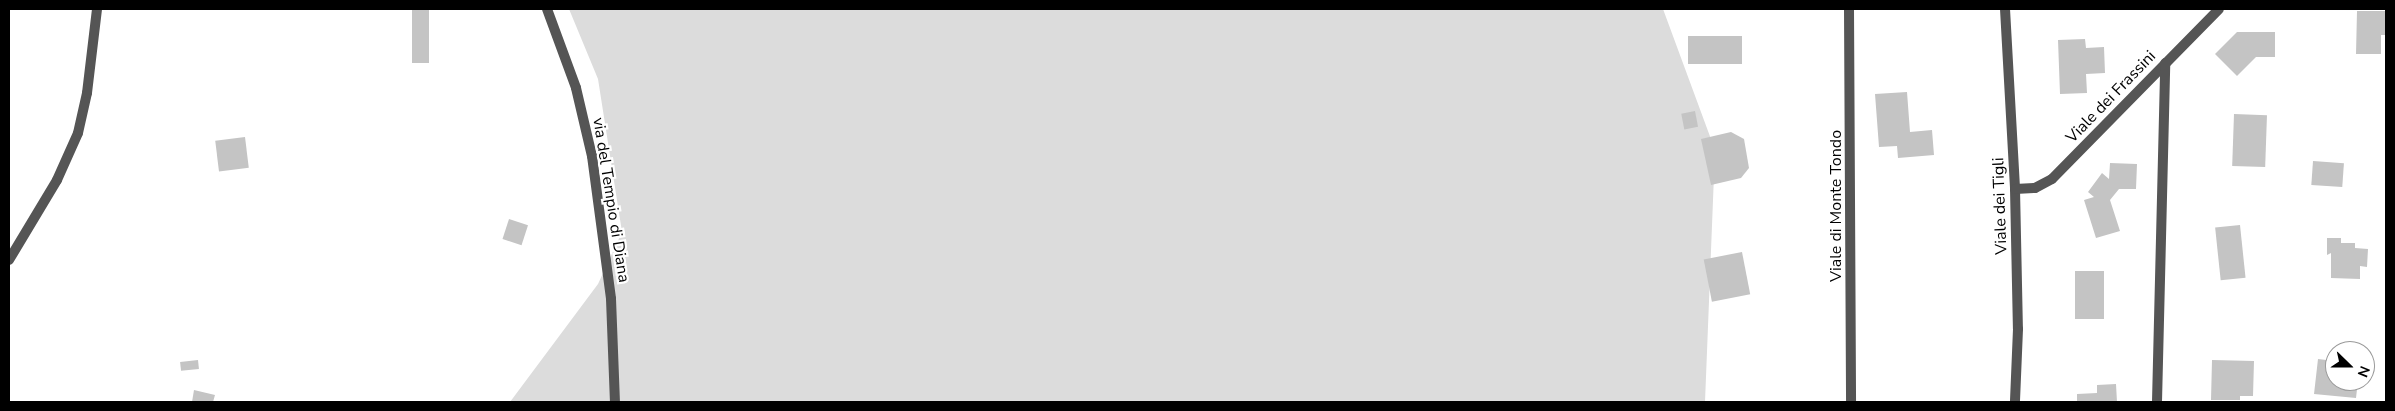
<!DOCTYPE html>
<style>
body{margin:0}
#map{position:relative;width:2395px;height:411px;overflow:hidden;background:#fff;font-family:"Nunito Sans",sans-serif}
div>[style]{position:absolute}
.green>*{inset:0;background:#dcdcdc}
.building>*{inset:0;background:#c4c4c4;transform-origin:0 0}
.street>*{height:10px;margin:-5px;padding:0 5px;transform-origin:5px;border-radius:5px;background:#555}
span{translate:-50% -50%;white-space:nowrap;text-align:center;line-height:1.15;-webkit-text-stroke:4.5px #fff;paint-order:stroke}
.street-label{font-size:16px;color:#000}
.frame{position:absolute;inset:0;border:10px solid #000;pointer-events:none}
.north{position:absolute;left:2325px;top:341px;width:50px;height:50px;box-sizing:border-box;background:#fff;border:1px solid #999;border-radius:50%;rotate:112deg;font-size:14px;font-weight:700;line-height:20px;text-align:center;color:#000}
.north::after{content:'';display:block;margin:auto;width:18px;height:22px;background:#000;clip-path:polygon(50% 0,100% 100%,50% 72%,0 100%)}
</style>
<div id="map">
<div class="green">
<div style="clip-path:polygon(569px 9px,1663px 9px,1715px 150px,1705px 402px,510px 402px,598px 284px,622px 232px,598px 79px)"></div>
</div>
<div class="building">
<div style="left:412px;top:9px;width:17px;height:54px"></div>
<div style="clip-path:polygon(2357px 11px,2386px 11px,2386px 35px,2381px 35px,2381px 54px,2356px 54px)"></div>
<div style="clip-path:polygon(2237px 32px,2275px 32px,2275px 57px,2256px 57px,2237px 76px,2215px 54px)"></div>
<div style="left:1742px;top:36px;width:28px;height:54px;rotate:90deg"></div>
<div style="clip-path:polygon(2085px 39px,2086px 48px,2104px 47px,2105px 73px,2086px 74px,2087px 93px,2060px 94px,2058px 40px)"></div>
<div style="clip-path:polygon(1907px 92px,1910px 132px,1932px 130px,1934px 155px,1898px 158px,1897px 146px,1879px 147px,1875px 94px)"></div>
<div style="left:1695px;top:111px;width:16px;height:14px;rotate:79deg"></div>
<div style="left:2234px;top:114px;width:33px;height:52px;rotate:2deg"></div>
<div style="clip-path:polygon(1731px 132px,1744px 139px,1749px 168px,1741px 178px,1711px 185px,1701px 139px)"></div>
<div style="left:245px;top:137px;width:31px;height:30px;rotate:83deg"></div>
<div style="left:2313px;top:161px;width:31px;height:24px;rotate:4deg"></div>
<div style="clip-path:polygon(2110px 163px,2137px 164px,2136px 189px,2119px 189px,2110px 200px,2120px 231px,2096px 238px,2084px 200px,2094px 197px,2088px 192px,2102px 173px,2109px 179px)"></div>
<div style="left:509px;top:219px;width:20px;height:21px;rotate:18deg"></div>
<div style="left:2240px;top:225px;width:53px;height:25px;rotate:84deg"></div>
<div style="clip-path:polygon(2327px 238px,2341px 238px,2341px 243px,2355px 243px,2355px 248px,2368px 249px,2367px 267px,2360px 266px,2360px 279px,2331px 278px,2331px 253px,2327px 255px)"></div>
<div style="left:1742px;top:252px;width:43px;height:39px;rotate:79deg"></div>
<div style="left:2075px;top:271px;width:29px;height:48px"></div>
<div style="clip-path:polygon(2318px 359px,2335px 361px,2335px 381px,2358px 381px,2356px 398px,2314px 394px)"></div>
<div style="left:198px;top:360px;width:9px;height:18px;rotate:84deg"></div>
<div style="clip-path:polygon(2212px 360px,2254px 361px,2253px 396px,2240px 396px,2240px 400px,2211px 400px)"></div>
<div style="clip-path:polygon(2116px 384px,2117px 402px,2077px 402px,2077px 394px,2097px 393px,2097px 385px)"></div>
<div style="clip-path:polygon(194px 390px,215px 395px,213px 402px,192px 402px)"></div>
</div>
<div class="street">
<div style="left:547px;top:9px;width:84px;rotate:69.8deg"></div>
<div style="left:576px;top:88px;width:70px;rotate:76.8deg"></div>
<div style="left:592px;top:156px;width:144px;rotate:82.4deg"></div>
<div style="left:611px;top:299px;width:103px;rotate:87.8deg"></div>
<div style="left:1849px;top:9px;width:393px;rotate:89.7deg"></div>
<div style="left:2005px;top:9px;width:180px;rotate:86.8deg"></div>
<div style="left:2015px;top:189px;width:140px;rotate:88.8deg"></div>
<div style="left:2018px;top:329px;width:73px;rotate:92.4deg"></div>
<div style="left:2015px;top:189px;width:20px;rotate:-3deg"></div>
<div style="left:2035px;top:188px;width:19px;rotate:-28deg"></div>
<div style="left:2052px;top:179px;width:238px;rotate:-45.5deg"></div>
<div style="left:9px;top:260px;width:93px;rotate:-59deg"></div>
<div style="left:57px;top:180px;width:51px;rotate:-65.9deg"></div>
<div style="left:78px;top:133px;width:41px;rotate:-77.3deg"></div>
<div style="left:87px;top:93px;width:85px;rotate:-83.2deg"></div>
<div style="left:2157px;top:402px;width:339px;rotate:-88.6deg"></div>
</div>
<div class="street-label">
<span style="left:2111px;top:97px;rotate:-46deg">Viale dei Frassini</span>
<span style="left:611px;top:200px;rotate:81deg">via del Tempio di Diana</span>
<span style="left:1836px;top:206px;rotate:-90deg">Viale di Monte Tondo</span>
<span style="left:2000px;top:206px;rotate:-92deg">Viale dei Tigli</span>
</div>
<div class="frame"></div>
<div class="north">N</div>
</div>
